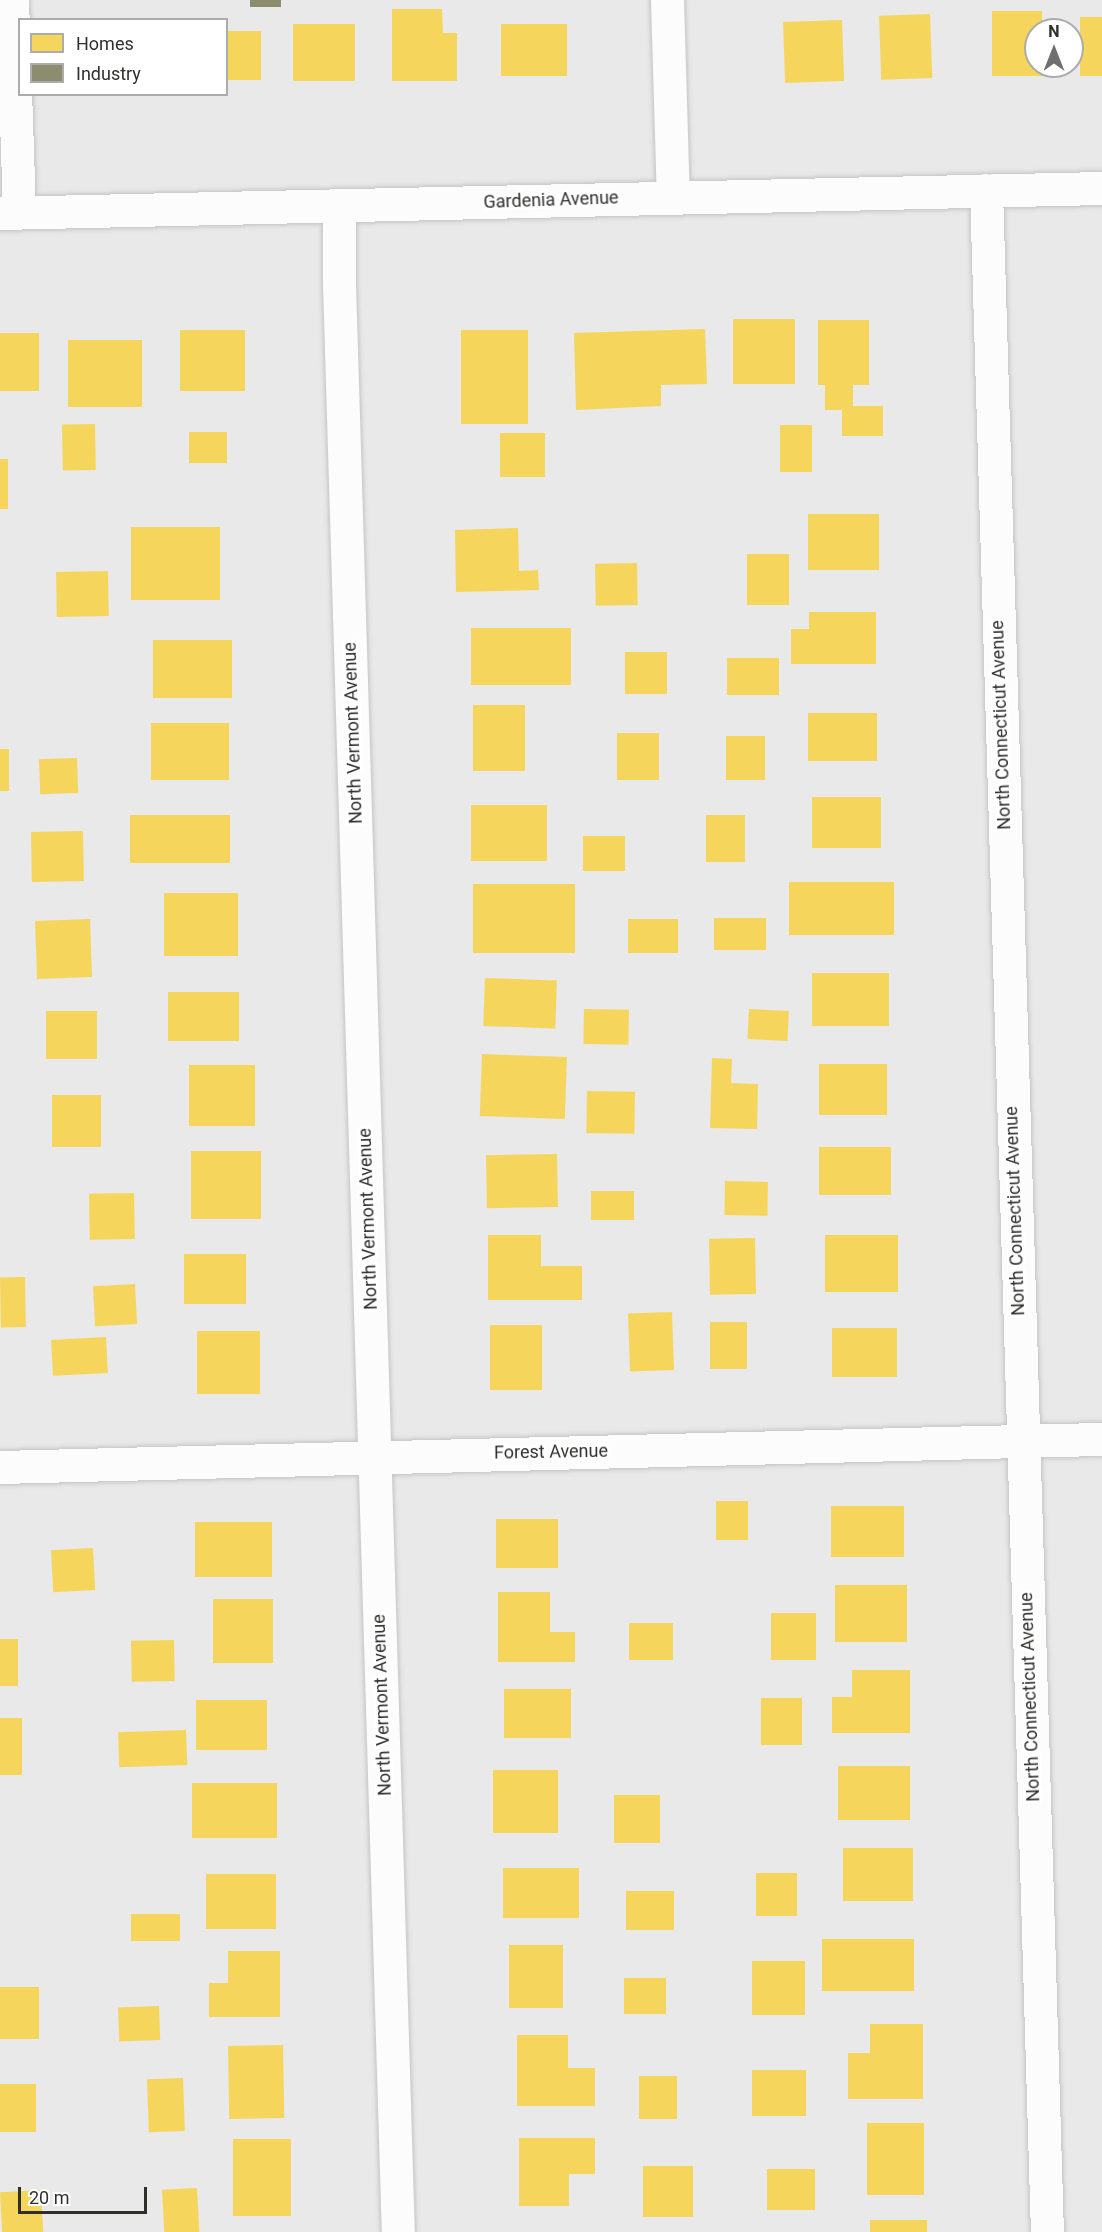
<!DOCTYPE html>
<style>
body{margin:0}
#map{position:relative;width:1102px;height:2232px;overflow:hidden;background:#e8e9e8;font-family:Roboto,sans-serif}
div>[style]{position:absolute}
.homes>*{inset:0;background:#f6d55c;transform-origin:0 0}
.industry>*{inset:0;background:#8c8c6e;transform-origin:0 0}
.roads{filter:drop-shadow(0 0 2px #c3c5c3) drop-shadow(0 0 2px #c3c5c3)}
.street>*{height:33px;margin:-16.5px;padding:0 16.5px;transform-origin:16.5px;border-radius:16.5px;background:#fcfcfc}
.secondary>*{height:33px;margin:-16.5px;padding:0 16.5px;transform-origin:16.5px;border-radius:16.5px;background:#fcfcfc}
span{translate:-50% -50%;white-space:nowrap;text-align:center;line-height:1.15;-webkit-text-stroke:6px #fff;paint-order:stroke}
.street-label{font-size:18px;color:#2f302e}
.legend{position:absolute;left:18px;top:18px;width:210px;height:78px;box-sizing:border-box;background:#fff;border:2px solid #acacab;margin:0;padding:8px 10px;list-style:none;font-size:18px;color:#2f302e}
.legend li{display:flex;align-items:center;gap:12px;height:30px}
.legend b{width:30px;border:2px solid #acacab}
.north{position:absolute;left:1024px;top:18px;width:60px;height:60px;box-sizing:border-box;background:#fff;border:2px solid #acacab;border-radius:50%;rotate:0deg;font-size:16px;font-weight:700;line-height:24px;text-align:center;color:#2f302e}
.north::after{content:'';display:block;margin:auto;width:21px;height:27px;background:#70716f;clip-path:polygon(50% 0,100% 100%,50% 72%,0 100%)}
.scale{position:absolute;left:18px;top:2187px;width:129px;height:27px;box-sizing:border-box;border:3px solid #2f302e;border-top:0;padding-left:8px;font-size:18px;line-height:21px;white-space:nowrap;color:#2f302e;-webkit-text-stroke:4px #fff;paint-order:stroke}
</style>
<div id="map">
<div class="homes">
<div style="clip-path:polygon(392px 9px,442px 9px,443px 33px,457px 33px,457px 81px,392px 81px)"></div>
<div style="clip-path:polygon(992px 11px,1042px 11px,1042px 30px,1036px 30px,1036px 66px,1042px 66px,1042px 76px,992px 76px)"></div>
<div style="left:930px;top:14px;width:64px;height:51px;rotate:88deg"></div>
<div style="left:1080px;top:17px;width:22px;height:59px"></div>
<div style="left:842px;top:20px;width:61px;height:59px;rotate:88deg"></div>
<div style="left:293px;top:24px;width:62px;height:57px"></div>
<div style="left:501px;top:24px;width:66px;height:52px"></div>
<div style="left:226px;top:31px;width:35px;height:49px"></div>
<div style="left:733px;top:319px;width:62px;height:65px"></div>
<div style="clip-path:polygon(818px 320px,869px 320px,869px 385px,853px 385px,853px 406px,883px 406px,883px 436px,842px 436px,842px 410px,825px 410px,825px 385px,818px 385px)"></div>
<div style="clip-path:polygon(705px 329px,707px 384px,661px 385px,661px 406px,576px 410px,574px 333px)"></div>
<div style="left:180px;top:330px;width:65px;height:61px"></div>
<div style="left:461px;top:330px;width:67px;height:94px"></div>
<div style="left:0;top:333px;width:39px;height:58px"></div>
<div style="left:68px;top:340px;width:74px;height:67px"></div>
<div style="left:95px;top:424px;width:46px;height:33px;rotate:89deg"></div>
<div style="left:780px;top:425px;width:32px;height:47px"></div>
<div style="left:189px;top:432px;width:38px;height:31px"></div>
<div style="left:500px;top:433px;width:45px;height:44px"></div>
<div style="left:0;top:459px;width:8px;height:50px"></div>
<div style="left:808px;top:514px;width:71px;height:56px"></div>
<div style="left:131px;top:527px;width:89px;height:73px"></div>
<div style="clip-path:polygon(518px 528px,519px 571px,538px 570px,539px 590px,456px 592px,455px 530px)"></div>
<div style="left:747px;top:554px;width:42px;height:51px"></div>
<div style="left:637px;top:563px;width:42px;height:42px;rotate:89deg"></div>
<div style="left:108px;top:571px;width:45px;height:52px;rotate:89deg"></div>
<div style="clip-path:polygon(809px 612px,876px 612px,876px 664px,791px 664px,791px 629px,809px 629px)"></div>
<div style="left:471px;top:628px;width:100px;height:57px"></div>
<div style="left:153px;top:640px;width:79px;height:58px"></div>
<div style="left:625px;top:652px;width:42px;height:42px"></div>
<div style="left:727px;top:658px;width:52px;height:37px"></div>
<div style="left:473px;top:705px;width:52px;height:66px"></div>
<div style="left:808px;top:713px;width:69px;height:48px"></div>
<div style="left:151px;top:723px;width:78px;height:57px"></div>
<div style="left:617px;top:733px;width:42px;height:47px"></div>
<div style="left:726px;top:736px;width:39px;height:44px"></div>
<div style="left:0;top:749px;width:9px;height:42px"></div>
<div style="left:77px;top:758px;width:35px;height:38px;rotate:88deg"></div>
<div style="left:812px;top:797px;width:69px;height:51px"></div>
<div style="left:471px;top:805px;width:76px;height:56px"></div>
<div style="left:130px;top:815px;width:100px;height:48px"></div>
<div style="left:706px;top:815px;width:39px;height:47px"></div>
<div style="left:83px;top:831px;width:50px;height:52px;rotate:89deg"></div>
<div style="left:583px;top:836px;width:42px;height:35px"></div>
<div style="left:789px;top:882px;width:105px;height:53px"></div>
<div style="left:473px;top:884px;width:102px;height:69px"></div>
<div style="left:164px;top:893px;width:74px;height:63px"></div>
<div style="left:714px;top:918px;width:52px;height:32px"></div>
<div style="left:90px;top:919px;width:58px;height:55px;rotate:88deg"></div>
<div style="left:628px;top:919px;width:50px;height:34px"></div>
<div style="left:812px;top:973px;width:77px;height:53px"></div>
<div style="left:485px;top:978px;width:72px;height:48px;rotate:2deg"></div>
<div style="left:168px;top:992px;width:71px;height:49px"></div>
<div style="left:584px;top:1009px;width:45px;height:35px;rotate:1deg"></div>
<div style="left:749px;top:1009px;width:40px;height:30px;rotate:3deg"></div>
<div style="left:46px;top:1011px;width:51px;height:48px"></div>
<div style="left:482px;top:1054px;width:85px;height:62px;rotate:2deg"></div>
<div style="clip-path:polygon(712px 1058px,732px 1059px,731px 1083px,758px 1084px,757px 1129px,710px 1128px)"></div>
<div style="left:819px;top:1064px;width:68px;height:51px"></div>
<div style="left:189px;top:1065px;width:66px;height:61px"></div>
<div style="left:587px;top:1091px;width:48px;height:42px;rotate:1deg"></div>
<div style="left:52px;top:1095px;width:49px;height:52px"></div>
<div style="left:819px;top:1147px;width:72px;height:48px"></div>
<div style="left:191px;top:1151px;width:70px;height:68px"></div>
<div style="left:557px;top:1154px;width:53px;height:71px;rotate:89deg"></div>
<div style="left:725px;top:1181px;width:43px;height:34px;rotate:1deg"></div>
<div style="left:591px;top:1191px;width:43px;height:29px"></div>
<div style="left:134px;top:1193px;width:46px;height:45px;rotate:89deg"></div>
<div style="clip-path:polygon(488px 1235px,541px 1235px,541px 1266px,582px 1266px,582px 1300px,488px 1300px)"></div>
<div style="left:825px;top:1235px;width:73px;height:57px"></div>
<div style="left:755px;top:1238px;width:56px;height:46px;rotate:89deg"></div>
<div style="left:184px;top:1254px;width:62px;height:50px"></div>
<div style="left:25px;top:1277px;width:50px;height:25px;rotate:89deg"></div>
<div style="left:135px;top:1284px;width:40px;height:42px;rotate:87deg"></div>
<div style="left:672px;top:1312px;width:58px;height:44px;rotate:88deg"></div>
<div style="left:710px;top:1322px;width:37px;height:47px"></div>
<div style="left:490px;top:1325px;width:52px;height:65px"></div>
<div style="left:832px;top:1328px;width:65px;height:49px"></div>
<div style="left:197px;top:1331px;width:63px;height:63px"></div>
<div style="left:106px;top:1337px;width:36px;height:55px;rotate:87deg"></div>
<div style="left:716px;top:1501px;width:32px;height:39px"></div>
<div style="left:831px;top:1506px;width:73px;height:51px"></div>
<div style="left:496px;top:1519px;width:62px;height:49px"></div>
<div style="left:195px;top:1522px;width:77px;height:55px"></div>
<div style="left:93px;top:1548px;width:42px;height:42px;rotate:87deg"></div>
<div style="left:835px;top:1585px;width:72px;height:57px"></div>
<div style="clip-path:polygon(498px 1592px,550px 1592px,550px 1632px,575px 1632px,575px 1662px,498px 1662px)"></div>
<div style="left:213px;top:1599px;width:60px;height:64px"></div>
<div style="left:771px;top:1613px;width:45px;height:47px"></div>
<div style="left:629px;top:1623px;width:44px;height:37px"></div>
<div style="left:0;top:1639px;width:18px;height:47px"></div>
<div style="left:174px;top:1640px;width:41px;height:43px;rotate:89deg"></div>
<div style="clip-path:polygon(852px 1670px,910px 1670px,910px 1733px,832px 1733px,832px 1697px,852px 1697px)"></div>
<div style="left:504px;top:1689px;width:67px;height:49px"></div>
<div style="left:761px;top:1698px;width:41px;height:47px"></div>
<div style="left:196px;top:1700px;width:71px;height:50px"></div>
<div style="left:0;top:1718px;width:22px;height:57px"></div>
<div style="left:186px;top:1730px;width:35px;height:68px;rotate:88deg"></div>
<div style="left:838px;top:1766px;width:72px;height:54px"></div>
<div style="left:493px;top:1770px;width:65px;height:63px"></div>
<div style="left:192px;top:1783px;width:85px;height:55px"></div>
<div style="left:614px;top:1795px;width:46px;height:48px"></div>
<div style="left:843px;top:1848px;width:70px;height:53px"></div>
<div style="left:503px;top:1868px;width:76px;height:50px"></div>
<div style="left:756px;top:1873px;width:41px;height:43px"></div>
<div style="left:206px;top:1874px;width:70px;height:55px"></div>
<div style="left:626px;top:1891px;width:48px;height:39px"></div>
<div style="left:180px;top:1914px;width:27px;height:49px;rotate:90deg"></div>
<div style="left:822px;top:1939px;width:92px;height:52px"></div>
<div style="left:509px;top:1945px;width:54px;height:63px"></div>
<div style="clip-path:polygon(228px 1951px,280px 1951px,280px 2017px,209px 2017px,209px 1983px,228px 1983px)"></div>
<div style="left:752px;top:1961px;width:53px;height:54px"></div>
<div style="left:624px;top:1978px;width:42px;height:36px"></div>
<div style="left:0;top:1987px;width:39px;height:52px"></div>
<div style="left:159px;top:2006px;width:34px;height:41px;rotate:88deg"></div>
<div style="clip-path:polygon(870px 2024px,923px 2024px,923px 2099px,848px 2099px,848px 2053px,870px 2053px)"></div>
<div style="clip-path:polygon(517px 2035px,568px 2035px,568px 2068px,595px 2068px,595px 2106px,517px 2106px)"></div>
<div style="left:283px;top:2045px;width:73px;height:55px;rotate:89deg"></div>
<div style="left:752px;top:2070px;width:54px;height:46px"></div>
<div style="left:639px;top:2076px;width:38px;height:43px"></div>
<div style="left:183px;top:2078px;width:53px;height:36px;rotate:88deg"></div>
<div style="left:0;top:2084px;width:36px;height:48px"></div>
<div style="left:867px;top:2123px;width:57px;height:72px"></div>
<div style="clip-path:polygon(519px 2138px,595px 2138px,595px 2174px,569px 2174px,569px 2206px,519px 2206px)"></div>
<div style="left:233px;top:2139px;width:58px;height:77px"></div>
<div style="left:643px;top:2166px;width:50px;height:51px"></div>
<div style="left:767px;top:2169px;width:48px;height:41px"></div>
<div style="left:197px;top:2188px;width:44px;height:35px;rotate:87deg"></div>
<div style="left:41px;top:2190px;width:42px;height:41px;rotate:87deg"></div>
<div style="left:870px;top:2220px;width:57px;height:12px"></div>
</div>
<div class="industry">
<div style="left:250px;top:0;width:31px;height:7px"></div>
</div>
<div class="roads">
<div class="street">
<div style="left:12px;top:0;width:212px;rotate:88.1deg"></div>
<div style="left:667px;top:0;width:197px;rotate:88.3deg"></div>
<div style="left:986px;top:190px;width:2043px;rotate:88.29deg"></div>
<div style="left:339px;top:206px;width:78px;rotate:90deg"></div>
<div style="left:339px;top:284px;width:1949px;rotate:88.27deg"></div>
<div style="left:0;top:1467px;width:1102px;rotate:-1.46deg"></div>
</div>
<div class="secondary">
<div style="left:0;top:213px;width:1102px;rotate:-1.3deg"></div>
</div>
</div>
<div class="street-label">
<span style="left:551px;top:200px;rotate:-2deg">Gardenia Avenue</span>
<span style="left:1001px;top:725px;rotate:-92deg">North Connecticut Avenue</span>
<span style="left:353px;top:733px;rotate:-92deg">North Vermont Avenue</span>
<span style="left:1015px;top:1211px;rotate:-92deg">North Connecticut Avenue</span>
<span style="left:368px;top:1219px;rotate:-92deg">North Vermont Avenue</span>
<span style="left:551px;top:1452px;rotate:-1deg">Forest Avenue</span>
<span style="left:1030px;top:1697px;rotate:-92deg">North Connecticut Avenue</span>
<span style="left:382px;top:1705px;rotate:-92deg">North Vermont Avenue</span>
</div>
<ul class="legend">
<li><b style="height:16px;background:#f6d55c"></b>Homes</li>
<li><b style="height:16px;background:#8c8c6e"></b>Industry</li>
</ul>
<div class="north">N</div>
<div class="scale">20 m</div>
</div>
